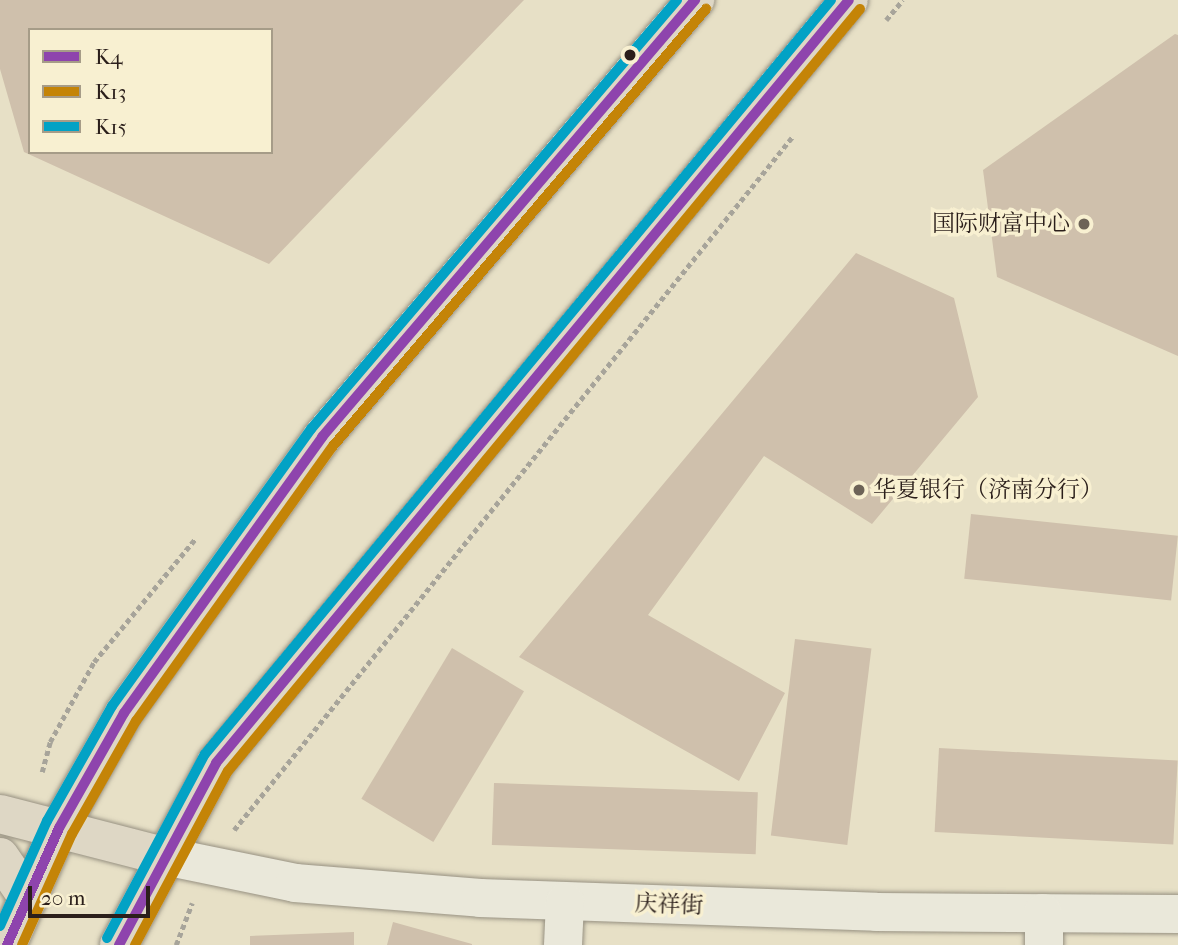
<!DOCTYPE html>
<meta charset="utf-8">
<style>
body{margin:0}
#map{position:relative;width:1178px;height:945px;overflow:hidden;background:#e7e0c6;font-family:"IM FELL French Canon","Noto Serif SC",serif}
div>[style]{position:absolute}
.building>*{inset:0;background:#cfc0ac;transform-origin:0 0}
.path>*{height:4.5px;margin-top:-2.25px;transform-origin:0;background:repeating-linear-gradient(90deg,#a7a49a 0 5px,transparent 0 8.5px)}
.roads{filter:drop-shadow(0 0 2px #979182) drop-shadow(0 0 2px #979182)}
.minor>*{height:38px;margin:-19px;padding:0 19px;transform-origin:19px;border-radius:19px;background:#eae8da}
.major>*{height:38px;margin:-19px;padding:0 19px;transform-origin:19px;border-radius:19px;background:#ded7c5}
.highway>*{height:38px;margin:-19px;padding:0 19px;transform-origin:19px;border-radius:19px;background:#ded7c5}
.bus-1>*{height:10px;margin:-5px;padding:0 5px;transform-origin:5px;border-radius:5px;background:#8e44ad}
.bus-2>*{height:10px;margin:-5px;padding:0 5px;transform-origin:5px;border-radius:5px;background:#c48407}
.bus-3>*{height:10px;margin:-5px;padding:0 5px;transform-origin:5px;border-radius:5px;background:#02a2c5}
.dots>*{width:19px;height:19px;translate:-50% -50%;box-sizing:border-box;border:4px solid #f8f0d1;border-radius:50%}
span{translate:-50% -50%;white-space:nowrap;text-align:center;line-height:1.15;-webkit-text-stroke:7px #f8f0d1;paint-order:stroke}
.poi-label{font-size:23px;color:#2b1f1b}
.right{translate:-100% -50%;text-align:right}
.left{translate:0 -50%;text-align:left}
.street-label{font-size:23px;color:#2b1f1b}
.legend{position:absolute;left:28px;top:28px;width:245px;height:126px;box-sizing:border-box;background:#f8f0d1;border:2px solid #a69c88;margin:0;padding:9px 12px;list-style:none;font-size:21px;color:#2b1f1b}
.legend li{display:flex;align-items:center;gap:14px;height:35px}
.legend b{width:35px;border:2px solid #a69c88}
.scale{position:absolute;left:28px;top:886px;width:122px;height:32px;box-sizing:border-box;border:4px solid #2b1f1b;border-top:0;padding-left:9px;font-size:21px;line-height:24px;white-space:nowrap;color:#2b1f1b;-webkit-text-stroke:5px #f8f0d1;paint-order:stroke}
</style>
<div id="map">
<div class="building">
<div style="clip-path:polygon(evenodd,0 0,524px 0,269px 264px,24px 152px,0 69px,0 0,30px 30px,271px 30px,271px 152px,30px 152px,30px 30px)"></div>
<div style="clip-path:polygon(1175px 34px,1178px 35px,1178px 356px,997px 277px,983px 170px)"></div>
<div style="clip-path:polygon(856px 253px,954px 298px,978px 397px,872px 524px,764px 456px,648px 615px,785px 693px,739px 781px,519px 657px)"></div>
<div style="left:971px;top:514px;width:208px;height:65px;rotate:6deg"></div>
<div style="left:795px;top:639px;width:77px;height:198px;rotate:7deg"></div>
<div style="left:452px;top:648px;width:84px;height:176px;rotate:31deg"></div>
<div style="left:939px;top:748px;width:239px;height:84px;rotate:3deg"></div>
<div style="left:494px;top:783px;width:264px;height:62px;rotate:2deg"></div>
<div style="clip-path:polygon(393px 922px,472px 944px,472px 945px,387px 945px)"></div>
<div style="clip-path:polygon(354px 932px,354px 945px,250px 945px,250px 936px)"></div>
</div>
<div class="path">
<div style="left:886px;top:20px;width:26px;rotate:-50deg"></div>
<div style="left:42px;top:772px;width:31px;rotate:-75deg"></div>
<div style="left:50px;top:742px;width:91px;rotate:-61.2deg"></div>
<div style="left:94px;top:662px;width:159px;rotate:-50.6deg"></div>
<div style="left:234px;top:830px;width:891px;rotate:-51.15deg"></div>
<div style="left:176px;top:945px;width:45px;rotate:-69.1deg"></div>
</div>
<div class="roads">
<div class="minor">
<div style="left:164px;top:856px;width:134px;rotate:11.6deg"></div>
<div style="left:295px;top:883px;width:186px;rotate:4.6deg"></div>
<div style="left:480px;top:898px;width:396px;rotate:2deg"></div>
<div style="left:876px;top:912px;width:302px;rotate:0.4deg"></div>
<div style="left:1043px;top:913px;width:32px;rotate:88deg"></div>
<div style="left:563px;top:945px;width:43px;rotate:-87.3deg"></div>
</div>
<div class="major">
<div style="left:0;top:814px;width:169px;rotate:14.4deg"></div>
</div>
<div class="highway">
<div style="left:0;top:857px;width:50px;rotate:55.7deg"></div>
<div style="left:7px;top:945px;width:128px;rotate:-66deg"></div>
<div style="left:59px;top:828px;width:132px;rotate:-60.5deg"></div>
<div style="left:124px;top:713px;width:340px;rotate:-54.3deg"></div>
<div style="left:322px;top:437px;width:575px;rotate:-49.52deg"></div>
<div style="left:119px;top:945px;width:206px;rotate:-61.9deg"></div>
<div style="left:216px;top:763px;width:991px;rotate:-50.32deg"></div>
</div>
</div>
<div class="bus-1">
<div style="left:7px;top:945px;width:128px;rotate:-66deg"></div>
<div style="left:59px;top:828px;width:132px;rotate:-60.5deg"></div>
<div style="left:124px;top:713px;width:340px;rotate:-54.3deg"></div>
<div style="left:322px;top:437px;width:575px;rotate:-49.52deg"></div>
<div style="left:119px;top:945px;width:206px;rotate:-61.9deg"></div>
<div style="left:216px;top:763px;width:991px;rotate:-50.32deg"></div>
</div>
<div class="bus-2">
<div style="left:22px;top:945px;width:122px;rotate:-65.8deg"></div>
<div style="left:72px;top:834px;width:130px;rotate:-60.5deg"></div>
<div style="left:136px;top:721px;width:338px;rotate:-54.4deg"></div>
<div style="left:333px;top:446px;width:575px;rotate:-49.52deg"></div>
<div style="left:135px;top:945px;width:197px;rotate:-61.9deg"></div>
<div style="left:228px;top:771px;width:990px;rotate:-50.33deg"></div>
</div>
<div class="bus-3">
<div style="left:0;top:926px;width:115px;rotate:-65.9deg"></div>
<div style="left:47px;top:821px;width:132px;rotate:-60.5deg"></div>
<div style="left:112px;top:706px;width:341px;rotate:-54.3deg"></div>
<div style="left:311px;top:429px;width:564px;rotate:-49.53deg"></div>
<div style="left:107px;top:938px;width:208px;rotate:-62deg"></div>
<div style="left:205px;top:754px;width:980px;rotate:-50.3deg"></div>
</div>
<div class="dots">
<div style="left:630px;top:55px;background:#2b1f1b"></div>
<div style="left:1084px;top:224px;background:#6d6357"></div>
<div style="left:859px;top:490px;background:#6d6357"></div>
</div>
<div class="poi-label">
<span class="right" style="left:1070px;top:224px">国际财富中心</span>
<span class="left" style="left:873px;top:490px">华夏银行（济南分行）</span>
</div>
<div class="street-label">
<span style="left:669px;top:905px;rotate:2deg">庆祥街</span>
</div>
<ul class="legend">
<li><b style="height:9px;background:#8e44ad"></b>K4</li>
<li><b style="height:9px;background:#c48407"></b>K13</li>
<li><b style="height:9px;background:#02a2c5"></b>K15</li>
</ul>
<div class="scale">20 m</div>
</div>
